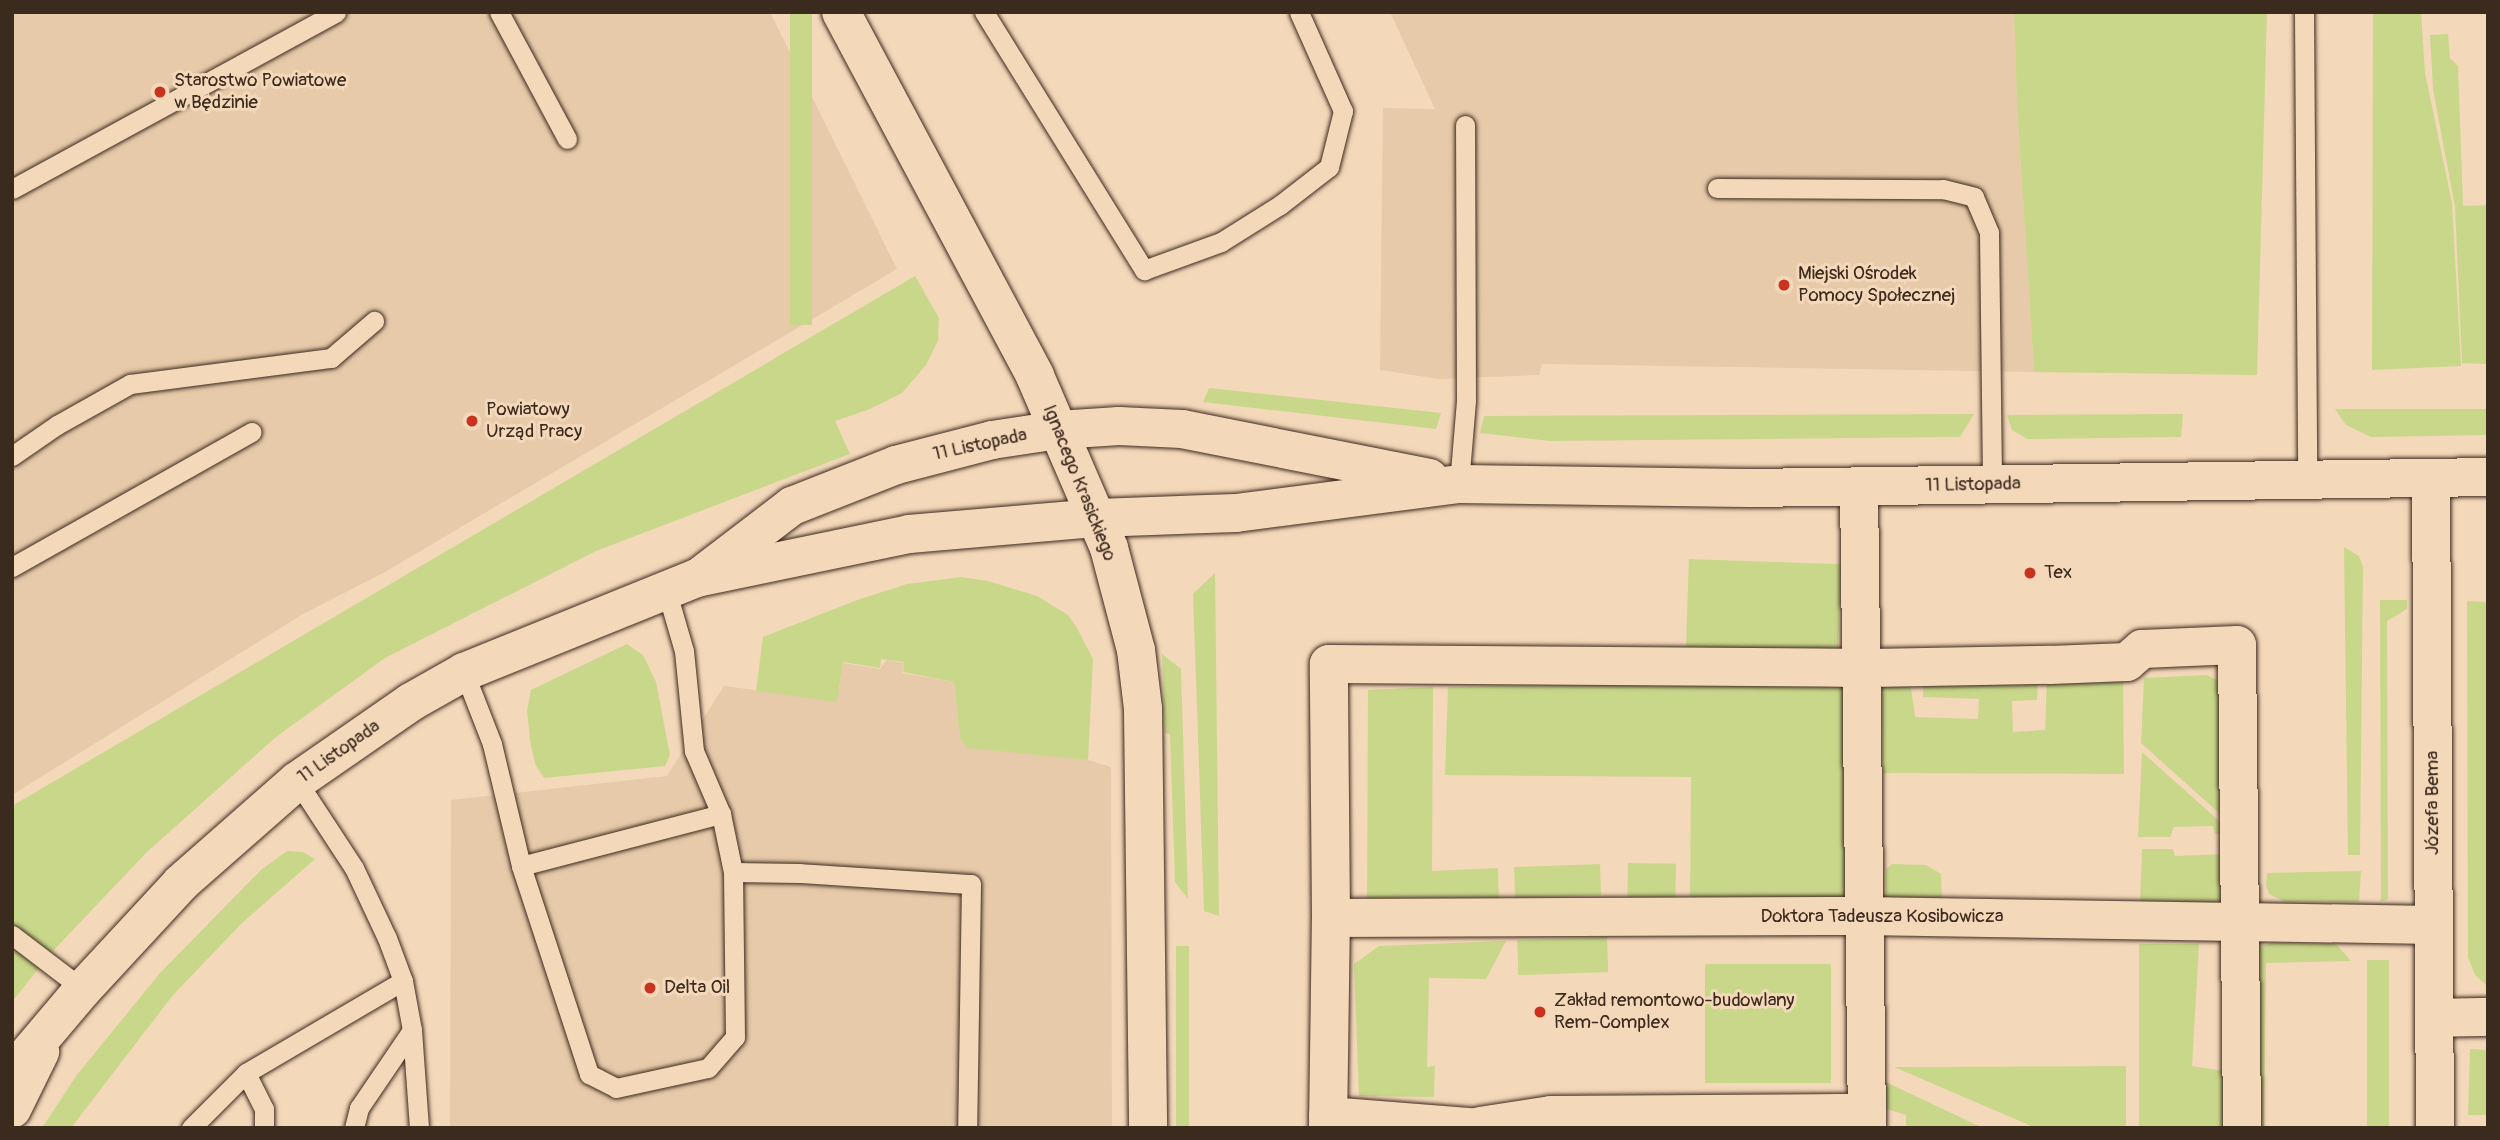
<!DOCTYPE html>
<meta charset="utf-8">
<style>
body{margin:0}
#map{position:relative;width:2500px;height:1140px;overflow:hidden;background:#f4d8ba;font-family:Pangolin,sans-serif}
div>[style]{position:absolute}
.built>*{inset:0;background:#e6caa9}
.green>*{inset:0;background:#c9d78b;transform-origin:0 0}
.roads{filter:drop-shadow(0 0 2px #3b2a1e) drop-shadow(0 0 2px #3b2a1e)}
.service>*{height:19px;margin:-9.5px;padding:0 9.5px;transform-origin:9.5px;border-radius:9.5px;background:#f4d8ba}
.minor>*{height:38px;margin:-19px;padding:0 19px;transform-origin:19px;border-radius:19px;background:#f4d8ba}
.dots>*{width:19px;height:19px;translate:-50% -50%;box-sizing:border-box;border:4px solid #f4d8ba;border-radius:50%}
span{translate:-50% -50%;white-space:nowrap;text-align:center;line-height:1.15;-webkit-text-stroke:6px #f4d8ba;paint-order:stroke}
.poi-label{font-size:19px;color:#3b2a1e}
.left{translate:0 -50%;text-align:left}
.street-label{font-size:19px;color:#3b2a1e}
.frame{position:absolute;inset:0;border:14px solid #3b2a1e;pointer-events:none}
</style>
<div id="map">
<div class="built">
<div style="clip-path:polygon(12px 12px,770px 12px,897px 269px,385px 572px,303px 614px,12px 795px)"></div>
<div style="clip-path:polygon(1390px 12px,2014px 12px,2017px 104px,2034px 372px,1542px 364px,1539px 375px,1439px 379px,1380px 370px,1383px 108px,1435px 109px)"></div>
<div style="clip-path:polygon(887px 660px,904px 663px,902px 673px,954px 682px,960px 738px,1088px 760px,1111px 767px,1112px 1128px,450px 1128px,451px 800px,667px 776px,724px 686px,837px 701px,843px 663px,880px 669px)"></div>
</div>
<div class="green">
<div style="left:790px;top:12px;width:22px;height:313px"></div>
<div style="clip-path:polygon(2014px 12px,2267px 12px,2257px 375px,2034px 372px,2017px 104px)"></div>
<div style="clip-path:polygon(2373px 12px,2421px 12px,2425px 73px,2452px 203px,2461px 366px,2372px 370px)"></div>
<div style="clip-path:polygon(2448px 34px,2450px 58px,2458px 66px,2463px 206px,2488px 205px,2488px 364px,2462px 363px,2455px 207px,2433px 89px,2430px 35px)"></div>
<div style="clip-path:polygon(915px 276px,939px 318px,938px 341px,926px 365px,902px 393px,870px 409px,835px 421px,850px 454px,596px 551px,385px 658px,276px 737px,147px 852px,51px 953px,12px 1002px,12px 806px)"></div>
<div style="clip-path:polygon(1209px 388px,1441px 413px,1436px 429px,1203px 402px)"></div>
<div style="clip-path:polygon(2335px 409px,2488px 409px,2488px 435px,2371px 437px,2346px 425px)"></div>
<div style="clip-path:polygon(1974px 414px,1960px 437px,1550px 441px,1480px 433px,1484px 416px)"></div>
<div style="clip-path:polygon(2183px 414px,2181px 437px,2027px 439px,2012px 430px,2007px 415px)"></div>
<div style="clip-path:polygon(2344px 547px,2359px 556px,2363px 567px,2360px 855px,2348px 855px)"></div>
<div style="left:1689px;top:559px;width:152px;height:88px;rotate:2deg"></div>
<div style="clip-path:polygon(1215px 573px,1215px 572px,1219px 916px,1204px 911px,1193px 594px)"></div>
<div style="clip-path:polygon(961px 577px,988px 581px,1037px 596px,1068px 615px,1077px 628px,1093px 659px,1088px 760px,967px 748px,960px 738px,954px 682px,903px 672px,904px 662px,881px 659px,880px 668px,843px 662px,837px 702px,756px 691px,763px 637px,857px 600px,907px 584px)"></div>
<div style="clip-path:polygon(2380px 600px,2407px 600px,2407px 609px,2387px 621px,2388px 899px,2381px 902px)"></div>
<div style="clip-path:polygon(2467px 601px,2487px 602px,2487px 986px,2475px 975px,2468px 957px)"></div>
<div style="clip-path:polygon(627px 644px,643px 655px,656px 682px,670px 755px,665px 766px,544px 778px,535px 764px,530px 740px,527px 710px,531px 690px)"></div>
<div style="clip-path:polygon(1162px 654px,1181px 669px,1188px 899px,1175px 882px,1170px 734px,1165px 733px)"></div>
<div style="clip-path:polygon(2207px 675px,2222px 683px,2228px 821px,2141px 743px,2144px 678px)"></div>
<div style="clip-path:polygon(2047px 677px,2123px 677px,2124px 774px,1883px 773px,1882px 680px,1910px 680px,1915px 717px,1978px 719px,1979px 699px,1923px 697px,1923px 678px,2038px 679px,2037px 700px,2012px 701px,2013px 732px,2045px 730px)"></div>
<div style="clip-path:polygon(1839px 680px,1845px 686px,1848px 901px,1690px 906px,1691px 777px,1445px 775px,1448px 687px)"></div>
<div style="clip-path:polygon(1433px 687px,1432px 871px,1498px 868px,1499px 903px,1367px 910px,1368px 690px)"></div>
<div style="clip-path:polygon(2142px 752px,2228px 829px,2228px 834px,2215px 834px,2213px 826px,2174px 827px,2170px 837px,2138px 837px)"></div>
<div style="clip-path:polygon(2142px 849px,2173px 849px,2175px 856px,2228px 854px,2227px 895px,2215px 903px,2140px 903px)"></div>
<div style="clip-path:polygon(287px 851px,303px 852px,315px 859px,242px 923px,173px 995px,71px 1128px,42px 1128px,76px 1076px,160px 973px,261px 870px)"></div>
<div style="left:1628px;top:863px;width:48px;height:40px;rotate:1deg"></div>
<div style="left:1600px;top:864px;width:31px;height:86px;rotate:88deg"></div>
<div style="clip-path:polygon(1892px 864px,1926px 865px,1941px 874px,1942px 904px,1886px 905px,1886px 869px)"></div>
<div style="clip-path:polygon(2361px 871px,2359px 902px,2285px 902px,2269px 894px,2266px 885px,2267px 873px)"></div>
<div style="left:1607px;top:937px;width:35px;height:90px;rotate:88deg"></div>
<div style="clip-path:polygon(1506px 941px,1486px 979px,1429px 978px,1427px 1067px,1435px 1066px,1434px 1097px,1359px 1096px,1354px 964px,1379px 946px)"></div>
<div style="clip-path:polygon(2273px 943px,2336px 944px,2351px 961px,2266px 963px,2264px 1128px,2247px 1128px,2249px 949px)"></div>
<div style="clip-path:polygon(2139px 944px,2199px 944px,2192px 1066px,2224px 1071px,2228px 1128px,2139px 1128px)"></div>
<div style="left:1189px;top:946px;width:182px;height:13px;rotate:90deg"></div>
<div style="left:2367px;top:960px;width:22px;height:168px"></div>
<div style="left:1831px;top:964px;width:119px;height:126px;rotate:90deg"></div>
<div style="clip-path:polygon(2470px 1049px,2487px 1050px,2488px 1115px,2468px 1115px)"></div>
<div style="clip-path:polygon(2126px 1066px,2126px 1128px,2036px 1128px,1894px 1067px)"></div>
<div style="clip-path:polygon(1873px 1076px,1983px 1128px,1906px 1128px,1906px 1115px,1874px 1105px)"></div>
</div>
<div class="roads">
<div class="service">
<div style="left:499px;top:12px;width:144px;rotate:61.8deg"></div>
<div style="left:984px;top:12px;width:304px;rotate:58.2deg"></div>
<div style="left:1144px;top:270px;width:82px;rotate:-20deg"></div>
<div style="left:1221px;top:242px;width:70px;rotate:-32.1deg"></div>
<div style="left:1280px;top:205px;width:62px;rotate:-37.8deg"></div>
<div style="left:1329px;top:167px;width:58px;rotate:-76deg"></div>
<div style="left:1343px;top:111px;width:108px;rotate:-114deg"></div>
<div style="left:2304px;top:12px;width:467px;rotate:89.6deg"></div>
<div style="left:1717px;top:188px;width:226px;rotate:0.3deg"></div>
<div style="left:1943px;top:189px;width:32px;rotate:14deg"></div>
<div style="left:1974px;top:197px;width:39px;rotate:67deg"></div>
<div style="left:1989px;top:233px;width:251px;rotate:89.3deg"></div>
<div style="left:12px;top:189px;width:369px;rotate:-28.6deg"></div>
<div style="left:12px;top:456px;width:55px;rotate:-34.6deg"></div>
<div style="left:57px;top:425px;width:84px;rotate:-29.3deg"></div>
<div style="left:130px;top:384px;width:203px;rotate:-7.4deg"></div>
<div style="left:331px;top:358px;width:57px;rotate:-40.7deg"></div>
<div style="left:1459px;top:484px;width:84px;rotate:-85.2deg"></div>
<div style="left:1466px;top:400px;width:275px;rotate:-90.2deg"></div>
<div style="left:12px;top:567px;width:275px;rotate:-29.4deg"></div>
<div style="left:464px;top:672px;width:77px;rotate:68.7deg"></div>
<div style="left:492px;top:744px;width:125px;rotate:76.6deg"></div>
<div style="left:521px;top:866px;width:219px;rotate:71.9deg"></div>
<div style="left:589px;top:1074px;width:30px;rotate:27deg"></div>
<div style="left:616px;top:1088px;width:94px;rotate:-12.3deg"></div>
<div style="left:708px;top:1068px;width:41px;rotate:-48.9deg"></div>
<div style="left:735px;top:1037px;width:165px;rotate:-90.7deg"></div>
<div style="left:733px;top:872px;width:59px;rotate:-101.7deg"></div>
<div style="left:721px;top:814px;width:69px;rotate:-113.2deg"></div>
<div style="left:694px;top:751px;width:100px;rotate:-95.7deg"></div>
<div style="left:684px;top:651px;width:65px;rotate:-106.2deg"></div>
<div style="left:297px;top:781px;width:104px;rotate:56.8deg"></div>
<div style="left:354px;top:868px;width:77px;rotate:64.8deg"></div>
<div style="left:387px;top:938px;width:46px;rotate:69.6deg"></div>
<div style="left:403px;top:981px;width:50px;rotate:79.6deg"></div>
<div style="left:412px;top:1030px;width:98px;rotate:85.9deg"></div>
<div style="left:521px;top:866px;width:207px;rotate:-14.6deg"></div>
<div style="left:733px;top:872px;width:66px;rotate:0.9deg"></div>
<div style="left:799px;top:873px;width:172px;rotate:3.7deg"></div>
<div style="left:971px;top:884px;width:244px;rotate:90.9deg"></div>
<div style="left:12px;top:935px;width:89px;rotate:37.3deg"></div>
<div style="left:191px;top:1128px;width:78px;rotate:-45deg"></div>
<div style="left:264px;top:1128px;width:19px;rotate:-90deg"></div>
<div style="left:264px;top:1109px;width:40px;rotate:-116.6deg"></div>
<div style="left:246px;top:1073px;width:182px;rotate:-30.4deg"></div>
<div style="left:354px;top:1128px;width:21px;rotate:-76deg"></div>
<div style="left:359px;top:1108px;width:94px;rotate:-55.8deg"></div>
</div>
<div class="minor">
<div style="left:841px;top:12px;width:412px;rotate:61.9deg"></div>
<div style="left:1035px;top:376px;width:187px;rotate:66.7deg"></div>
<div style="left:1109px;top:548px;width:106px;rotate:75.2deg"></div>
<div style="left:1136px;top:650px;width:59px;rotate:83.2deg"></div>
<div style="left:1143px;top:709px;width:419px;rotate:89.3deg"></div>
<div style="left:2431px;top:478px;width:650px;rotate:89.65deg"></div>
<div style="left:1859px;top:487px;width:641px;rotate:89.28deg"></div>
<div style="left:703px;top:574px;width:112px;rotate:-37.4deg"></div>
<div style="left:792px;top:506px;width:112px;rotate:-21.5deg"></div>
<div style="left:896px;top:465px;width:99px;rotate:-14.6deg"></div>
<div style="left:992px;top:440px;width:67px;rotate:-8.6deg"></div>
<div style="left:1058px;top:430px;width:61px;rotate:-3.8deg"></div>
<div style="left:1119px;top:426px;width:63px;rotate:2.7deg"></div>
<div style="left:1182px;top:429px;width:252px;rotate:11.2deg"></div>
<div style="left:1331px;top:918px;width:531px;rotate:-0.22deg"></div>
<div style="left:1862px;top:916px;width:571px;rotate:0.9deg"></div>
<div style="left:2434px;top:1018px;width:54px;rotate:-1.1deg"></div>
<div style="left:12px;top:1073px;width:110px;rotate:-49.8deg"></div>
<div style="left:83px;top:989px;width:144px;rotate:-47.2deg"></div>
<div style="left:181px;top:883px;width:154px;rotate:-41.3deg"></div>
<div style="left:297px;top:781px;width:139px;rotate:-34.7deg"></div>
<div style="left:411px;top:702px;width:61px;rotate:-29.5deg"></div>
<div style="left:464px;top:672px;width:251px;rotate:-22deg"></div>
<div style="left:697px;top:578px;width:217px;rotate:-11.7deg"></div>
<div style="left:909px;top:534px;width:189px;rotate:-4.9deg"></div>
<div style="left:1097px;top:518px;width:139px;rotate:-2.1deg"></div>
<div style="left:1236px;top:513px;width:225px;rotate:-7.4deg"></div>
<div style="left:1459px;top:484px;width:291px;rotate:0.8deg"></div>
<div style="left:1750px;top:488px;width:738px;rotate:-0.85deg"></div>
<div style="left:12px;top:1109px;width:64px;rotate:-63.8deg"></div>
<div style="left:1328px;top:1116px;width:153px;rotate:4.5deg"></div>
<div style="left:1480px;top:1126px;width:72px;rotate:-8.8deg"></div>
<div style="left:1551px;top:1115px;width:315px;rotate:-0.4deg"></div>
<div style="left:1328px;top:1128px;width:210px;rotate:-89.2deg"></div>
<div style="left:1331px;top:918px;width:254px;rotate:-90.5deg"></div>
<div style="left:1329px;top:664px;width:541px;rotate:0.42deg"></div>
<div style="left:1870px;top:668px;width:180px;rotate:-1deg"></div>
<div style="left:2050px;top:665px;width:77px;rotate:-2.2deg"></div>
<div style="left:2127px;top:662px;width:20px;rotate:-41deg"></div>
<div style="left:2142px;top:649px;width:95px;rotate:-2.4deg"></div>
<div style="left:2237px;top:645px;width:483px;rotate:89.4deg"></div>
</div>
</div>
<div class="dots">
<div style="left:160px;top:92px;background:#c8321e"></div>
<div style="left:1784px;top:285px;background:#c8321e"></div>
<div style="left:472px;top:421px;background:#c8321e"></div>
<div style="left:2030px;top:573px;background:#c8321e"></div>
<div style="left:650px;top:988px;background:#c8321e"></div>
<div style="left:1540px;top:1012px;background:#c8321e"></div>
</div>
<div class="poi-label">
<span class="left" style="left:174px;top:92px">Starostwo Powiatowe<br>w Będzinie</span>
<span class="left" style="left:1798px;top:285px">Miejski Ośrodek<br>Pomocy Społecznej</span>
<span class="left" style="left:486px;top:421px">Powiatowy<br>Urząd Pracy</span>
<span class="left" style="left:2044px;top:573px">Tex</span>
<span class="left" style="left:664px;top:988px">Delta Oil</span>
<span class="left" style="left:1554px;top:1012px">Zakład remontowo-budowlany<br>Rem-Complex</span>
</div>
<div class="street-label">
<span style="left:980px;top:445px;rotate:-12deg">11 Listopada</span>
<span style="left:1079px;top:483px;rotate:68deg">Ignacego Krasickiego</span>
<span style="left:1973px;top:485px;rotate:-1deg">11 Listopada</span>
<span style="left:339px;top:752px;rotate:-35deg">11 Listopada</span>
<span style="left:2433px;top:803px;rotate:-90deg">Józefa Bema</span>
<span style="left:1882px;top:917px">Doktora Tadeusza Kosibowicza</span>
</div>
<div class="frame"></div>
</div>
